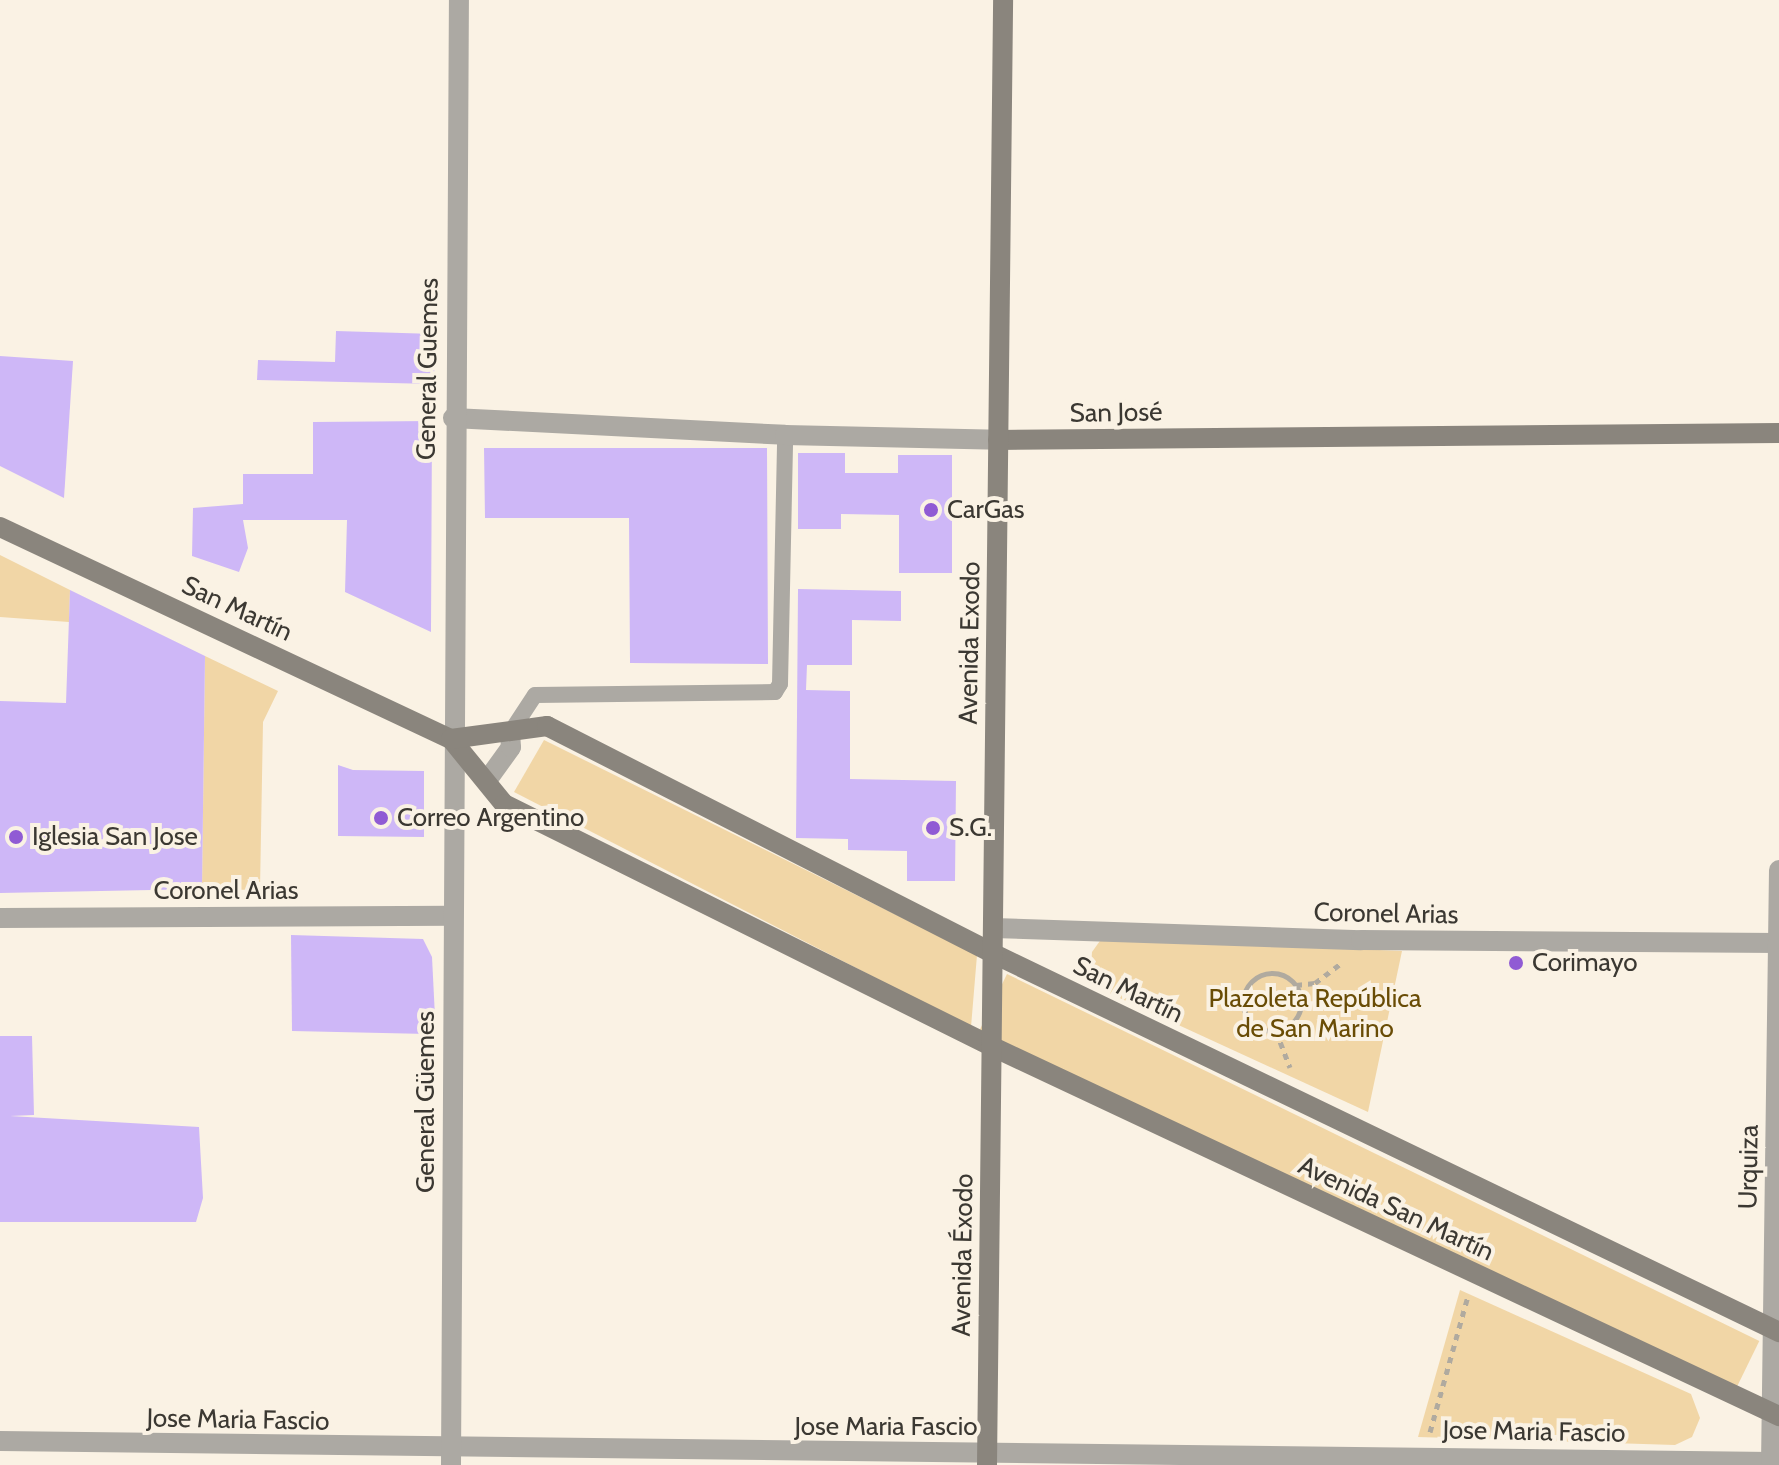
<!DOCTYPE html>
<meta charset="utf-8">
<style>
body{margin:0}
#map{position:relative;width:1779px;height:1465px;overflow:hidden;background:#faf2e4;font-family:Cabin,sans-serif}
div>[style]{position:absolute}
.green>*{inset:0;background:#f1d6a6;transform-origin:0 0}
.building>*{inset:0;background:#ceb7f7}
.path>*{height:5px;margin-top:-2.5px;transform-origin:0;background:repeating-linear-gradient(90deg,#b0aa9f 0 6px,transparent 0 12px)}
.path>.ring{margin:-2.5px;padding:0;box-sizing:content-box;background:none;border:5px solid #b0aa9f;border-radius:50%}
.lane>*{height:16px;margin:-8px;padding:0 8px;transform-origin:8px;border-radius:8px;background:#aca9a3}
.street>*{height:20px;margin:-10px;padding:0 10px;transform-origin:10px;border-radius:10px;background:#aca9a3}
.secondary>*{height:20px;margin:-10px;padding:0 10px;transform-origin:10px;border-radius:10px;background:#8a857d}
.dots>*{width:22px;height:22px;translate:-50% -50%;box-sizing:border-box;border:4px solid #faf2e4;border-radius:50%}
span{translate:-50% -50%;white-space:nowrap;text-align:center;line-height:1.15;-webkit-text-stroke:8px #faf2e4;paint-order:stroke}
.street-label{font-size:26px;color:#3b3832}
.poi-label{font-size:26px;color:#3b3832}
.left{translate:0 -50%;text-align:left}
.park-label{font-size:26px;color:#694c05}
</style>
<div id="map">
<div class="green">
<div style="clip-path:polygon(0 555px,70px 590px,69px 622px,0 617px)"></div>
<div style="clip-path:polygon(205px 656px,278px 691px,263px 722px,260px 890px,202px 889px)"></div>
<div style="clip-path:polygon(544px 740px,977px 955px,971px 1027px,514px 792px)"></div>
<div style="clip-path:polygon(1102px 938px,1402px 951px,1368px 1112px,1100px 989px,1091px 966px,1092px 952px)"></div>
<div style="left:1007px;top:974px;width:837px;height:64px;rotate:26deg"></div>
<div style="clip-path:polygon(1460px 1290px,1691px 1394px,1700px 1418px,1692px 1437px,1675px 1445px,1418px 1437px)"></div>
</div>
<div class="building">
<div style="clip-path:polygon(336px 331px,435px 334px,434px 384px,257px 380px,258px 360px,335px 362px)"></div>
<div style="clip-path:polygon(0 356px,73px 361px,64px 498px,0 466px)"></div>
<div style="clip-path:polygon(432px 421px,431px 632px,345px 592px,347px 520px,243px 520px,248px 548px,239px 572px,192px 556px,193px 508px,243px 504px,243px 474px,313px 474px,313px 422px)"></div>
<div style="clip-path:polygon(484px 448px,767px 448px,768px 664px,630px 663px,629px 518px,485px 518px)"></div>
<div style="clip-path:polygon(798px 453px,845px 453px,845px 473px,898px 473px,898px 455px,952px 455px,952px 573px,899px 573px,899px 515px,841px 514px,841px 529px,798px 529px)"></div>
<div style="clip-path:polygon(798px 589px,901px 591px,901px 621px,852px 620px,852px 665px,807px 665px,806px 690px,850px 691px,850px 779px,956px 781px,955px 881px,907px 881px,907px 851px,848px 850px,848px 839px,796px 838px)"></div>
<div style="clip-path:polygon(70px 590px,205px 656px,202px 889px,0 893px,0 701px,66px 703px)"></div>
<div style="clip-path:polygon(338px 765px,353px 770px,424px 771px,424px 837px,338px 836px)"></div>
<div style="clip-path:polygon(291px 935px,423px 939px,432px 957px,435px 1017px,428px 1034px,292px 1031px)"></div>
<div style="clip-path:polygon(0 1036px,32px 1036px,34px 1115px,10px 1116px,199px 1127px,203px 1198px,196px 1222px,0 1222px)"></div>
</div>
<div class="path">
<div class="ring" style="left:1243px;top:973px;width:53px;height:53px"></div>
<div style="left:1296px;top:985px;width:19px;rotate:-6deg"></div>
<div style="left:1315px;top:983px;width:31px;rotate:-37deg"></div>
<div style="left:1276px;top:1031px;width:39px;rotate:69deg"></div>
<div style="left:1430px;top:1432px;width:141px;rotate:-74.4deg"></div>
</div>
<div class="lane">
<div style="left:510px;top:733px;width:45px;rotate:-56.7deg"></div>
<div style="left:535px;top:695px;width:240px;rotate:-0.7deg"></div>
<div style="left:775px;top:692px;width:9px;rotate:-58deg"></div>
<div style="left:780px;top:684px;width:249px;rotate:-88.8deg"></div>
</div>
<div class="street">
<div style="left:453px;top:418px;width:332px;rotate:2.9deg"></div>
<div style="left:785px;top:435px;width:213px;rotate:1.3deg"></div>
<div style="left:488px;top:779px;width:39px;rotate:-54deg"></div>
<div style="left:511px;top:747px;width:14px;rotate:-94deg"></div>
<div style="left:0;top:918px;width:452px;rotate:-0.3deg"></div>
<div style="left:993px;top:928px;width:368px;rotate:1.9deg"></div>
<div style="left:1361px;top:940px;width:418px;rotate:0.4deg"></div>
<div style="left:0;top:1441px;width:1771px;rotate:0.68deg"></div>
<div style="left:451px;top:1465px;width:1465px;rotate:-89.69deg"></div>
<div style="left:1771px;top:1465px;width:595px;rotate:-89.23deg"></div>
</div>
<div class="secondary">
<div style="left:998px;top:440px;width:781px;rotate:-0.51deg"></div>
<div style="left:0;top:527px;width:498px;rotate:25.2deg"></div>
<div style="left:451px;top:739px;width:84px;rotate:50.8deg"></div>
<div style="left:504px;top:804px;width:544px;rotate:26.42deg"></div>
<div style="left:991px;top:1046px;width:871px;rotate:25.15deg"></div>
<div style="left:451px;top:739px;width:97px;rotate:-7.7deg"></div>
<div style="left:547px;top:726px;width:500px;rotate:27deg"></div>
<div style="left:992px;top:953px;width:874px;rotate:25.71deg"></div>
<div style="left:987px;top:1465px;width:1465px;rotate:-89.37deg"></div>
</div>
<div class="dots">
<div style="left:931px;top:510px;background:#905bd4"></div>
<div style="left:381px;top:818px;background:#905bd4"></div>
<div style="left:933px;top:828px;background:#905bd4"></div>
<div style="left:16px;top:837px;background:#905bd4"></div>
<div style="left:1516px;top:963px;background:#905bd4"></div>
</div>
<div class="street-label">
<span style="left:428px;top:369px;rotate:-89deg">General Guemes</span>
<span style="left:1116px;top:413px;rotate:-1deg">San José</span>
<span style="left:237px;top:609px;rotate:25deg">San Martín</span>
<span style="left:970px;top:643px;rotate:-89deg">Avenida Exodo</span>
<span style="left:226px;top:891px">Coronel Arias</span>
<span style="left:1386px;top:914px;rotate:1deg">Coronel Arias</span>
<span style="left:1128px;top:990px;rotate:26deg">San Martín</span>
<span style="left:426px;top:1102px;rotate:-90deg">General Güemes</span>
<span style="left:1749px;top:1167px;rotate:-89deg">Urquiza</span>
<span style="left:1396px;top:1209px;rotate:25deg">Avenida San Martín</span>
<span style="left:963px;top:1255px;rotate:-89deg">Avenida Éxodo</span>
<span style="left:238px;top:1420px;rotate:1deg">Jose Maria Fascio</span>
<span style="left:886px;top:1427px">Jose Maria Fascio</span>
<span style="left:1534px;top:1432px;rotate:1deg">Jose Maria Fascio</span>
</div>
<div class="poi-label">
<span class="left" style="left:947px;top:510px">CarGas</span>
<span class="left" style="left:397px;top:818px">Correo Argentino</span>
<span class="left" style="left:949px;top:828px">S.G.</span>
<span class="left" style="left:32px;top:837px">Iglesia San Jose</span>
<span class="left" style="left:1532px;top:963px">Corimayo</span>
</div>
<div class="park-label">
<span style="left:1315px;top:1014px">Plazoleta República<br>de San Marino</span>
</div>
</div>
